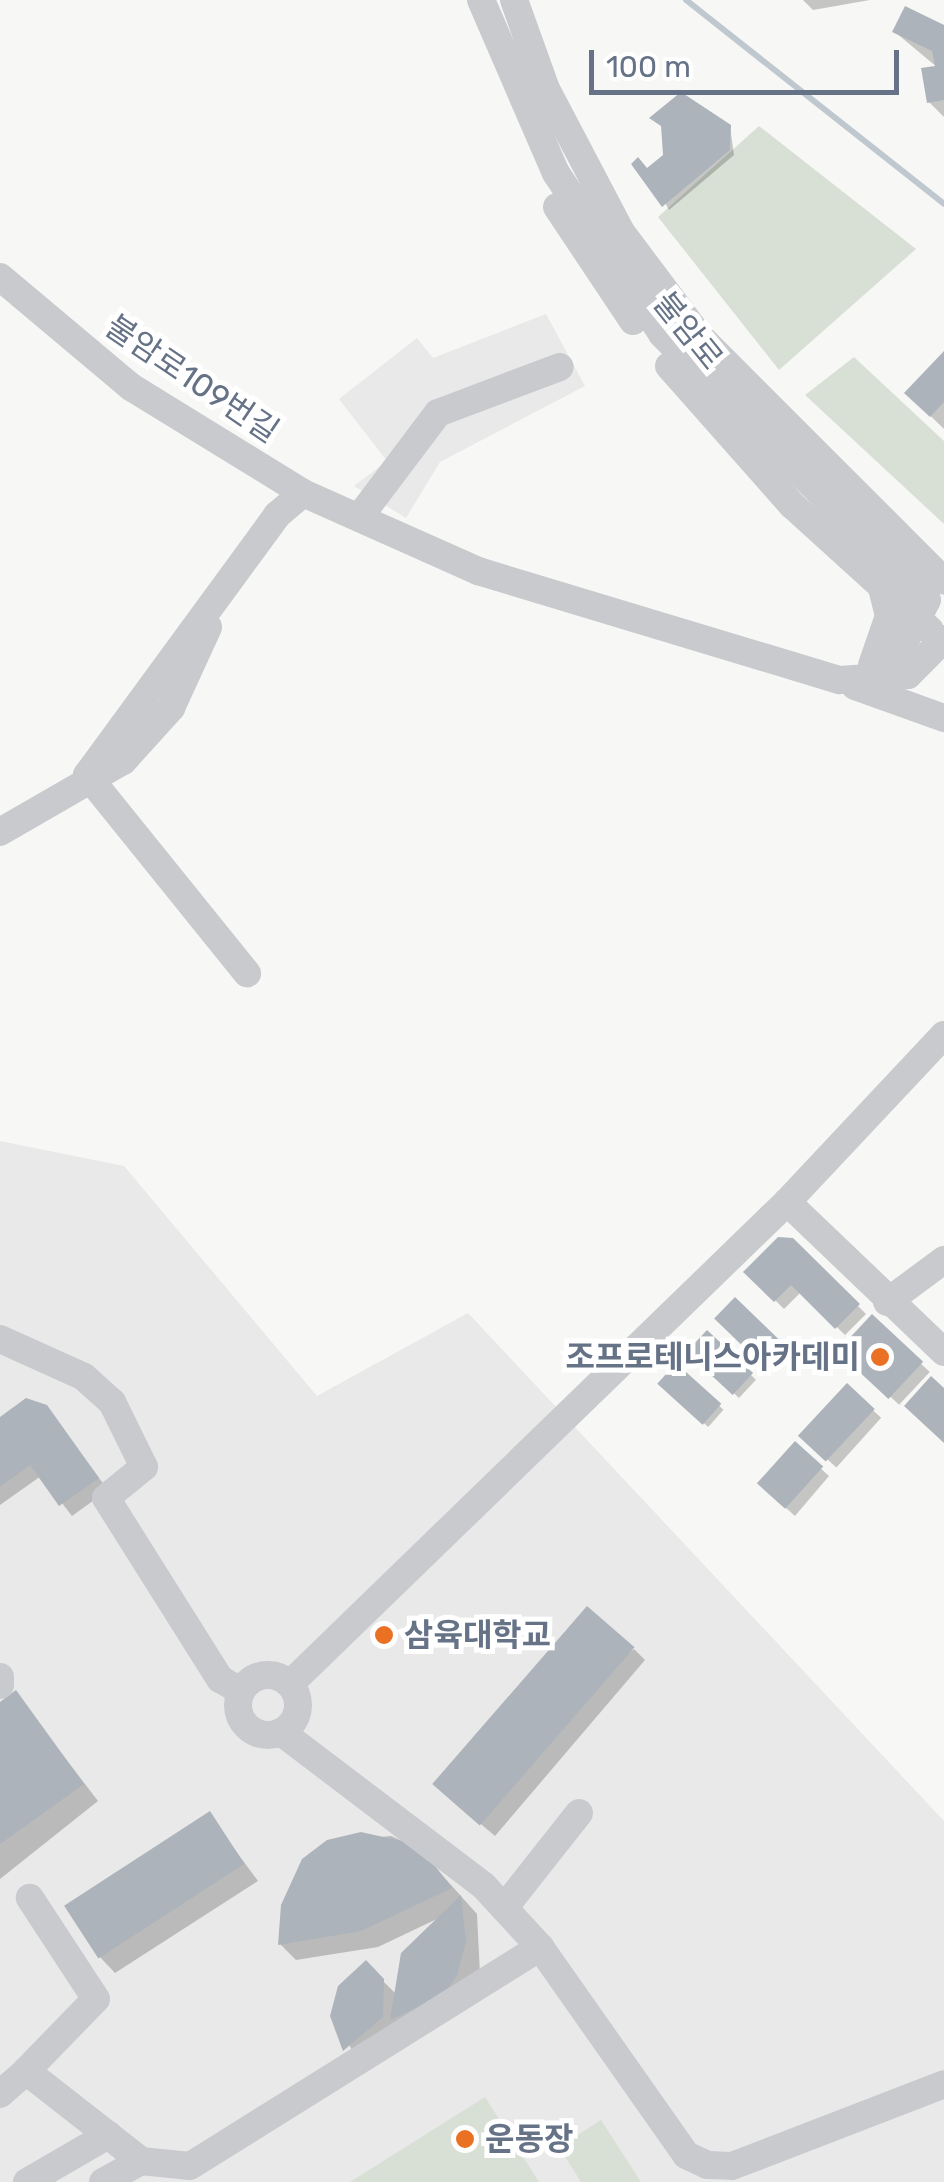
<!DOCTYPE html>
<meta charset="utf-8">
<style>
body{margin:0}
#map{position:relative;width:944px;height:2182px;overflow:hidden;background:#f7f8f5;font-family:Rubik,"Noto Sans KR",sans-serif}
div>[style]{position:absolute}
.built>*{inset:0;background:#e8e9e8}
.green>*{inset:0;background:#d8e0d6}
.shadow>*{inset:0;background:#0003;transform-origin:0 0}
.stream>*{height:6px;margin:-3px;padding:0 3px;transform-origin:3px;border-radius:3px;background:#bfc8ce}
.building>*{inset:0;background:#adb3bb;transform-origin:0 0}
.minor>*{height:28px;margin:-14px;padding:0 14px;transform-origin:14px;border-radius:14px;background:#c8cace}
.minor>.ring{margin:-14px;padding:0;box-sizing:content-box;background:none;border:28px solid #c8cace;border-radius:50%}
.dots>*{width:28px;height:28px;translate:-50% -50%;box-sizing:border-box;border:5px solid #fff;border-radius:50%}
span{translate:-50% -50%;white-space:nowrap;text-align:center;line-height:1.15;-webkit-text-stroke:10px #fff;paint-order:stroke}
.street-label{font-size:32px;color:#667387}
.poi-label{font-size:32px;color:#667387;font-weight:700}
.right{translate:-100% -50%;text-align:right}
.left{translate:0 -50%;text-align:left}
.scale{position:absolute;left:589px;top:50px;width:310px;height:45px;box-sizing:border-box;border:5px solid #667387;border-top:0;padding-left:12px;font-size:30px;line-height:35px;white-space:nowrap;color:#667387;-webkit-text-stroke:8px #fff;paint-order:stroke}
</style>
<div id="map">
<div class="built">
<div style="clip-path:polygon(546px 314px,585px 386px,440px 462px,406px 518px,354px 486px,387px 461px,339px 399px,417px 338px,433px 358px)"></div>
<div style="clip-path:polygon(0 1141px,124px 1166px,317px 1396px,468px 1313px,944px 1821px,944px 2182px,0 2182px)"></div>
</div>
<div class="green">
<div style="clip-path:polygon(759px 126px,916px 249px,779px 370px,658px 217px)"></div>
<div style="clip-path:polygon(854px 357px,944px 441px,944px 524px,805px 395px)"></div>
<div style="clip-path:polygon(485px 2097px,539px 2182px,350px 2182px)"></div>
<div style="clip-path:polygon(601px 2120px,641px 2182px,581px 2182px,559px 2147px)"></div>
</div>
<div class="shadow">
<div style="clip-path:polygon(803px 0,870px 0,813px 10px)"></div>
<div style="clip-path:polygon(944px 28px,944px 117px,929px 102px,938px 68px,895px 32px)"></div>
<div style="clip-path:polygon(730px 127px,734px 155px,669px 210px,647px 171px)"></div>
<div style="clip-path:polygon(944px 354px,944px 429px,907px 393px)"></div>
<div style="clip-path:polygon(792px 1240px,866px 1314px,845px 1335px,801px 1292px,784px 1309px,747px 1272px)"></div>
<div style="left:735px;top:1301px;width:74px;height:25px;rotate:44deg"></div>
<div style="left:872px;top:1318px;width:79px;height:45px;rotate:43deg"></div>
<div style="left:707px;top:1334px;width:67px;height:25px;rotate:43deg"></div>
<div style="left:676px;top:1367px;width:64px;height:23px;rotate:42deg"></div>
<div style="left:847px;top:1387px;width:46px;height:67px;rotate:42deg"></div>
<div style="clip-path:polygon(46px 1407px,108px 1490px,72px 1516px,41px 1476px,0 1505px,0 1420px)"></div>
<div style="clip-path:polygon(795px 1445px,829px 1476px,795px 1516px,768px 1492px)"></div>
<div style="clip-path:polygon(634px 1649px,645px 1660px,495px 1836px,449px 1797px)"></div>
<div style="clip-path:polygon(16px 1694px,98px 1801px,0 1879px,0 1705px)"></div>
<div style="clip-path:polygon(209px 1815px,258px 1881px,115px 1973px,99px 1956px)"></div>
<div style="clip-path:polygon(391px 1836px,418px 1848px,477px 1914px,480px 1974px,361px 2066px,333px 2016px,366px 1964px,397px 1995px,441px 1917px,378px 1947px,296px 1960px,280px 1944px,328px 1842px)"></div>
</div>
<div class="stream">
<div style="left:686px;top:0;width:329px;rotate:38.3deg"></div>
</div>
<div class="building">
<div style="clip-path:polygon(905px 6px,944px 25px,944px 100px,927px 103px,921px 68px,935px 66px,932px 51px,892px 32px)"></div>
<div style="clip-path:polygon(681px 92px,731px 125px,730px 150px,662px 207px,631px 164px,638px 157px,647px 168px,663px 155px,661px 126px,649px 118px)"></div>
<div style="clip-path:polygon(944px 351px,944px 402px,930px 417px,904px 393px)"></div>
<div style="clip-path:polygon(778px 1237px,793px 1238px,860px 1304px,835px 1329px,791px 1285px,774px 1302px,743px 1272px)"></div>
<div style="left:735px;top:1297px;width:65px;height:30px;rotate:44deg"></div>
<div style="left:872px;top:1314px;width:70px;height:51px;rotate:43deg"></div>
<div style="left:707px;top:1330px;width:63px;height:30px;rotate:43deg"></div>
<div style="left:676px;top:1363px;width:61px;height:28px;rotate:42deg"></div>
<div style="clip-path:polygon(931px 1376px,944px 1388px,944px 1443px,904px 1406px)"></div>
<div style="left:847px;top:1383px;width:38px;height:72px;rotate:43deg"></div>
<div style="clip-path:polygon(26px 1398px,47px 1405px,99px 1478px,59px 1506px,30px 1465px,0 1487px,0 1417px)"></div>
<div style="left:795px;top:1441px;width:38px;height:57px;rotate:42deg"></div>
<div style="left:587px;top:1606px;width:63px;height:236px;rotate:41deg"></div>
<div style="clip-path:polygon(16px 1690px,84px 1784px,0 1844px,0 1702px)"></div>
<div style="left:210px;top:1811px;width:63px;height:174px;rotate:57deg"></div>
<div style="clip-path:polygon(361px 1832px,419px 1845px,452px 1888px,361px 1931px,278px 1945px,281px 1905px,302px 1859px,327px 1840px)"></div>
<div style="clip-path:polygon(461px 1895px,466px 1942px,457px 1975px,444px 1995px,390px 2020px,401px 1953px)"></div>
<div style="clip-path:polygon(366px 1960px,384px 1979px,383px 2017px,343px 2051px,330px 2016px,338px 1986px)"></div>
</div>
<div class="minor">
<div style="left:481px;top:0;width:189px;rotate:66.6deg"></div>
<div style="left:556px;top:173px;width:193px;rotate:56.6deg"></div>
<div style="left:662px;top:334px;width:375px;rotate:45.1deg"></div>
<div style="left:927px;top:600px;width:89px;rotate:118.3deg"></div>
<div style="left:514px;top:0;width:95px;rotate:70.2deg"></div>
<div style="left:546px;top:89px;width:161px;rotate:62.3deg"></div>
<div style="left:621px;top:232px;width:130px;rotate:53.1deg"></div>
<div style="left:699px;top:336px;width:346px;rotate:45deg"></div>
<div style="left:557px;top:207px;width:137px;rotate:56.3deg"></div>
<div style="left:0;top:277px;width:171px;rotate:40deg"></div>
<div style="left:131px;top:387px;width:202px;rotate:31.6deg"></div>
<div style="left:303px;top:493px;width:192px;rotate:24deg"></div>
<div style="left:478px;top:571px;width:378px;rotate:16.8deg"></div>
<div style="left:840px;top:680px;width:68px;rotate:-4.2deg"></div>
<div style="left:908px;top:675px;width:51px;rotate:-45deg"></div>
<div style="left:669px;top:366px;width:186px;rotate:48.5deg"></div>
<div style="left:792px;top:505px;width:186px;rotate:42.2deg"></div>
<div style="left:361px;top:515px;width:128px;rotate:-53deg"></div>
<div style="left:438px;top:413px;width:130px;rotate:-20.7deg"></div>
<div style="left:872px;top:665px;width:52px;rotate:-70.9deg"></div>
<div style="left:889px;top:616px;width:32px;rotate:-104deg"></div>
<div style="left:855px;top:686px;width:95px;rotate:19.8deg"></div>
<div style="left:87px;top:775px;width:322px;rotate:-53.8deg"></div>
<div style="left:277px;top:515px;width:34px;rotate:-40deg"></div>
<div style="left:87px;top:775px;width:255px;rotate:51.1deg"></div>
<div style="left:0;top:832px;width:142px;rotate:-30deg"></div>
<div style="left:123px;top:761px;width:72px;rotate:-47.8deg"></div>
<div style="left:171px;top:708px;width:89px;rotate:-65.4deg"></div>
<div style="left:787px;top:1202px;width:217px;rotate:43.7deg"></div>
<div style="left:887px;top:1302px;width:71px;rotate:-36.4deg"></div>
<div style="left:0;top:1339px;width:92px;rotate:24.3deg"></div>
<div style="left:84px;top:1377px;width:38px;rotate:42deg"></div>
<div style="left:112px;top:1402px;width:72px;rotate:63.8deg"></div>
<div style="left:144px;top:1467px;width:49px;rotate:140.8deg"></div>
<div style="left:106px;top:1498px;width:214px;rotate:57.8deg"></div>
<div style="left:220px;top:1679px;width:24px;rotate:30deg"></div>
<div class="ring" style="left:238px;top:1675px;width:32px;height:32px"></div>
<div style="left:0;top:1677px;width:8px;rotate:90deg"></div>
<div style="left:290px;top:1684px;width:692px;rotate:-44.12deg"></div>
<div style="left:787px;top:1202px;width:229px;rotate:-46.8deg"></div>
<div style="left:504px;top:1908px;width:121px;rotate:-51.7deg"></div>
<div style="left:540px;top:1947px;width:254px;rotate:54.9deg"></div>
<div style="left:686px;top:2155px;width:23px;rotate:25deg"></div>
<div style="left:707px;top:2165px;width:25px;rotate:2deg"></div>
<div style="left:732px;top:2166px;width:227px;rotate:-21.1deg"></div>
<div style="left:26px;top:2071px;width:100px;rotate:-45.8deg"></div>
<div style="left:96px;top:1999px;width:121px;rotate:-123.2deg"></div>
<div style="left:0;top:2094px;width:35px;rotate:-41deg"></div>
<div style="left:26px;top:2071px;width:146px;rotate:38deg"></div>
<div style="left:141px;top:2161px;width:49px;rotate:5.8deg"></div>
<div style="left:190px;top:2166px;width:413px;rotate:-32deg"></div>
<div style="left:540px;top:1947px;width:83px;rotate:-132.6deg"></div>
<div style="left:484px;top:1886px;width:255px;rotate:-142.8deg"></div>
<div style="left:27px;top:2182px;width:94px;rotate:-30.1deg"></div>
<div style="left:103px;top:2182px;width:43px;rotate:-28.9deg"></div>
</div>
<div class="dots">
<div style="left:880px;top:1357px;background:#ea7123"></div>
<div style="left:384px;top:1635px;background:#ea7123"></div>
<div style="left:465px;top:2139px;background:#ea7123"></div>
</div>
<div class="street-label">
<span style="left:688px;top:331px;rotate:51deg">불암로</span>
<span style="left:192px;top:379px;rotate:34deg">불암로109번길</span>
</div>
<div class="poi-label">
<span class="right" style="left:860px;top:1357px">조프로테니스아카데미</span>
<span class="left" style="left:404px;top:1635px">삼육대학교</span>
<span class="left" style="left:485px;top:2139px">운동장</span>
</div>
<div class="scale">100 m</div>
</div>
